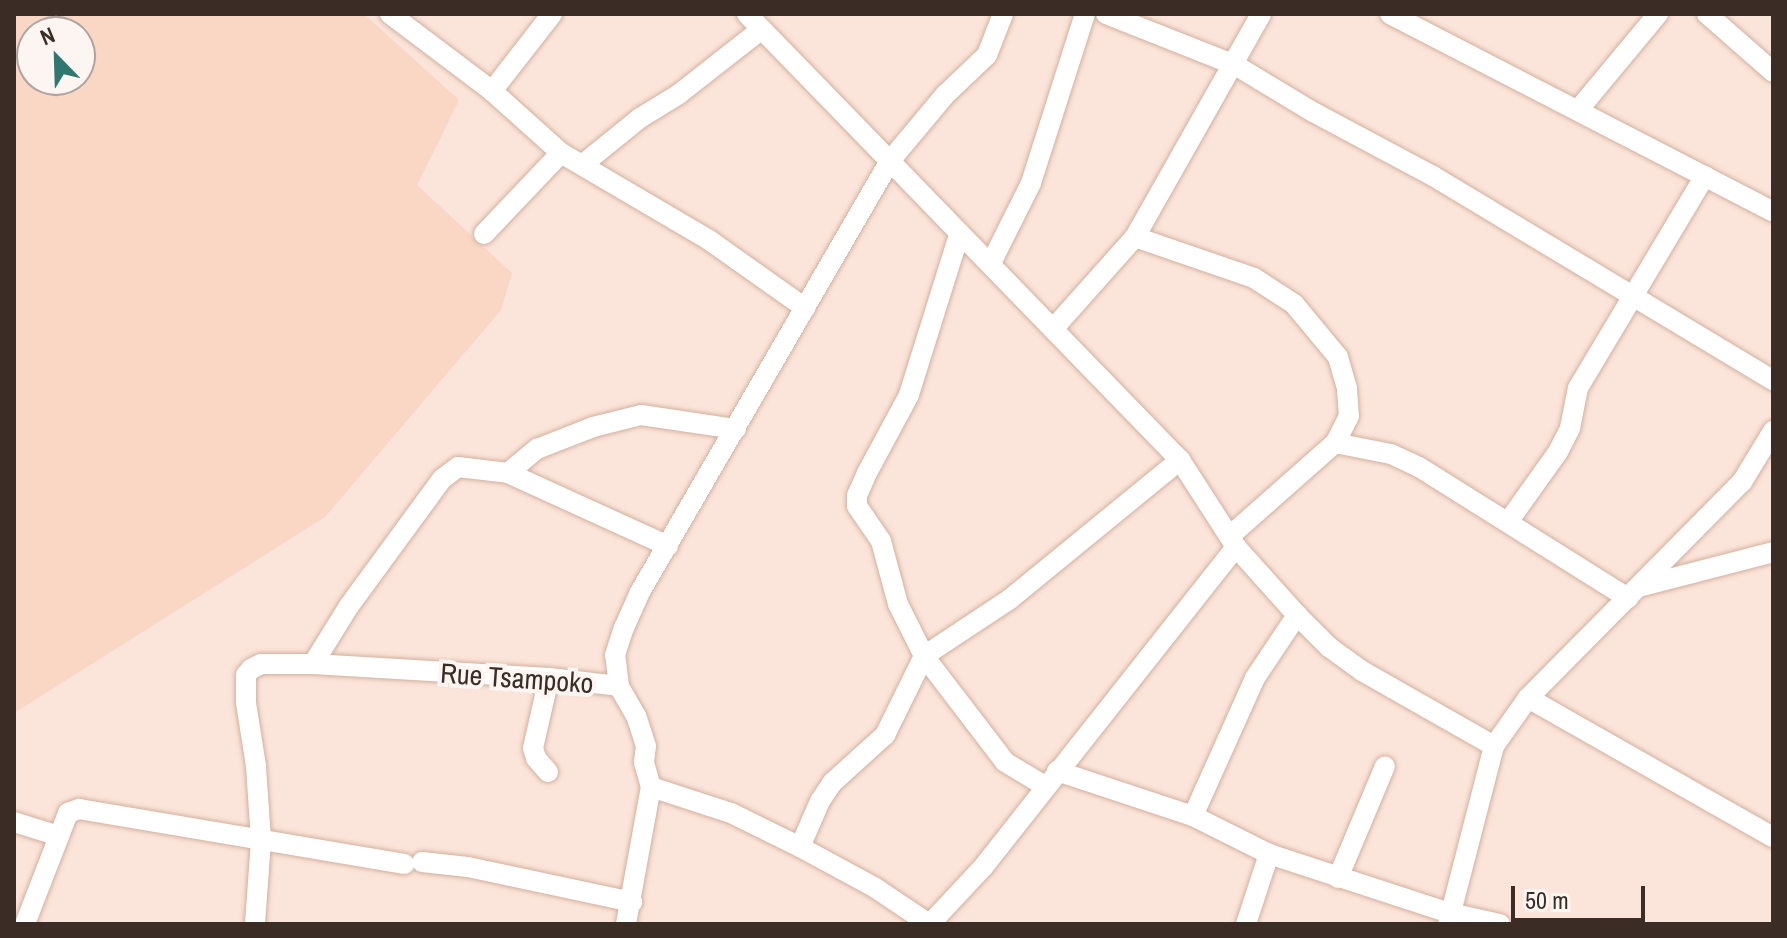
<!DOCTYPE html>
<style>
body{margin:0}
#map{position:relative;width:1787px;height:938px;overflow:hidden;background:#fbe4d9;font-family:"Archivo Narrow",sans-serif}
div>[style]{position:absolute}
.built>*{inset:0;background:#fad6c4}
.roads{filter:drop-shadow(0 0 2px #d3b09e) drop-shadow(0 0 2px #d3b09e)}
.minor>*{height:20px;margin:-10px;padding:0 10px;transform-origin:10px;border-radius:10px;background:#fff}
span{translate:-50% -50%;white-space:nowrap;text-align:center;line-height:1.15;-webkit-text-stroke:8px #fdf5f1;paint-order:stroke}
.street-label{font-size:28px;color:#3b2d26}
.frame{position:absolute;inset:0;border:16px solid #3b2d26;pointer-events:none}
.north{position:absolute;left:16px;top:16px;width:80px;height:80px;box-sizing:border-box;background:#fdf5f1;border:2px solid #afa5a0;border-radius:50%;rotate:337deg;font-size:22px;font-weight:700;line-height:32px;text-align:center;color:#3b2d26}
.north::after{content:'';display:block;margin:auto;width:28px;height:36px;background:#2f7771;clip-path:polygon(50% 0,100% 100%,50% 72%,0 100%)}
.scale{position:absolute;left:1511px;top:886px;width:134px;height:36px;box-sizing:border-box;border:4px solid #3b2d26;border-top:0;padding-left:10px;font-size:24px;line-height:28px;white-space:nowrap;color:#3b2d26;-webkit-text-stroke:6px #fdf5f1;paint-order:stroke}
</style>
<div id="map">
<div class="built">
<div style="clip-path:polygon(evenodd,14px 14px,364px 14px,459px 100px,417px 185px,512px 273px,501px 310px,325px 517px,14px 713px,14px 14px,32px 32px,80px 32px,80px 80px,32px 80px,32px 32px)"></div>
</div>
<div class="roads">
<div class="minor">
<div style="left:390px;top:14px;width:128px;rotate:37deg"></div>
<div style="left:552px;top:14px;width:98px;rotate:127.9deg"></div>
<div style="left:492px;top:91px;width:93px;rotate:41.9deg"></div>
<div style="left:561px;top:153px;width:172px;rotate:30.4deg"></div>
<div style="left:709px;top:240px;width:118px;rotate:35.3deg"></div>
<div style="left:747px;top:14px;width:622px;rotate:45.85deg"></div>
<div style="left:1180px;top:460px;width:103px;rotate:57.2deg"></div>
<div style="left:1236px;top:547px;width:91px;rotate:48.1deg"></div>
<div style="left:1297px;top:615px;width:45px;rotate:45deg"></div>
<div style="left:1329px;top:647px;width:41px;rotate:36deg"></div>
<div style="left:1362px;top:671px;width:152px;rotate:29.6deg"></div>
<div style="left:1106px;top:14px;width:139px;rotate:21.6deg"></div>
<div style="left:1235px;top:65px;width:91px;rotate:31.1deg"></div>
<div style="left:1313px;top:112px;width:136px;rotate:28.1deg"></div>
<div style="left:1433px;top:176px;width:397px;rotate:31deg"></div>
<div style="left:1390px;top:14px;width:431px;rotate:27.3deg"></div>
<div style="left:1707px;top:14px;width:88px;rotate:41.3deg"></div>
<div style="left:1579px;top:109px;width:124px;rotate:-50.3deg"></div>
<div style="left:582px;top:165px;width:75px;rotate:-39deg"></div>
<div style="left:640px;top:118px;width:46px;rotate:-31.6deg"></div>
<div style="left:679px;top:94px;width:105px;rotate:-38.1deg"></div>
<div style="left:484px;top:234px;width:112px;rotate:-46.5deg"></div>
<div style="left:959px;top:235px;width:168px;rotate:107.4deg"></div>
<div style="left:909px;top:395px;width:89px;rotate:118.3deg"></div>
<div style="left:867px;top:473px;width:24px;rotate:114deg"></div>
<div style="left:857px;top:495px;width:11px;rotate:90deg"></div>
<div style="left:857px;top:506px;width:42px;rotate:55.6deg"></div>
<div style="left:881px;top:541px;width:65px;rotate:74.9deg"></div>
<div style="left:898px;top:604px;width:58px;rotate:63.4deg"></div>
<div style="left:924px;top:656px;width:133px;rotate:52.6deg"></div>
<div style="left:1005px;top:762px;width:47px;rotate:31deg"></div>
<div style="left:1135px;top:237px;width:126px;rotate:19deg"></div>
<div style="left:1254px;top:278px;width:48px;rotate:33deg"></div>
<div style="left:1294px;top:304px;width:69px;rotate:50.3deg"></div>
<div style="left:1338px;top:357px;width:33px;rotate:74deg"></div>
<div style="left:1347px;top:389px;width:27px;rotate:86deg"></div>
<div style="left:1349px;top:416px;width:30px;rotate:117deg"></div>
<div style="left:1335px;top:443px;width:140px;rotate:138.5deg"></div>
<div style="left:991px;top:263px;width:89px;rotate:-63.4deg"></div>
<div style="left:1031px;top:183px;width:177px;rotate:-72.3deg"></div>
<div style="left:1053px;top:329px;width:123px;rotate:-48.3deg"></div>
<div style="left:1135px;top:237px;width:256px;rotate:-60.5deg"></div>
<div style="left:1335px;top:443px;width:57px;rotate:11.1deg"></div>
<div style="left:1391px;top:454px;width:31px;rotate:25deg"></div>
<div style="left:1419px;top:467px;width:247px;rotate:32.1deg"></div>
<div style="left:508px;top:473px;width:38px;rotate:-40deg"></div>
<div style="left:537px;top:449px;width:60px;rotate:-21.4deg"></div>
<div style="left:593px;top:427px;width:49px;rotate:-14deg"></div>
<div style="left:641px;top:415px;width:96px;rotate:8.4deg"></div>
<div style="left:1508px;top:522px;width:86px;rotate:-54.5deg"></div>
<div style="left:1558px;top:452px;width:27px;rotate:-63deg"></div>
<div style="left:1570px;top:428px;width:41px;rotate:-78.7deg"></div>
<div style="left:1578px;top:388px;width:247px;rotate:-59.1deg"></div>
<div style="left:1642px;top:586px;width:135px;rotate:-14.5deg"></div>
<div style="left:313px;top:664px;width:68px;rotate:-58.2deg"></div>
<div style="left:349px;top:606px;width:157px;rotate:-53.8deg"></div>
<div style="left:442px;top:479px;width:20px;rotate:-37deg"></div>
<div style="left:458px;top:467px;width:50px;rotate:6.8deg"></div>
<div style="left:508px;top:473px;width:176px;rotate:24.5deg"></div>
<div style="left:1528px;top:698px;width:282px;rotate:29.6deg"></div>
<div style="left:1057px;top:771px;width:143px;rotate:18.3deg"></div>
<div style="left:1193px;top:816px;width:85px;rotate:26.6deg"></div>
<div style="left:1269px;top:854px;width:190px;rotate:18.1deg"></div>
<div style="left:1450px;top:913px;width:51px;rotate:12.4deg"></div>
<div style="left:548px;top:772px;width:18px;rotate:-131deg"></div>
<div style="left:536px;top:758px;width:10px;rotate:-107deg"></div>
<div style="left:533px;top:748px;width:72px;rotate:-77.1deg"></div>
<div style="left:651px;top:787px;width:84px;rotate:18deg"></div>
<div style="left:731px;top:813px;width:77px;rotate:26.2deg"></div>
<div style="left:800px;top:847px;width:84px;rotate:28.4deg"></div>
<div style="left:874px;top:887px;width:66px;rotate:33.9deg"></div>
<div style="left:1193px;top:816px;width:151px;rotate:-65.8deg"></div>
<div style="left:1255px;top:678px;width:76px;rotate:-56.3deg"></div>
<div style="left:14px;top:822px;width:47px;rotate:17.3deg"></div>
<div style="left:800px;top:847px;width:50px;rotate:-66.5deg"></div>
<div style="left:820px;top:801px;width:22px;rotate:-56deg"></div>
<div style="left:832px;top:783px;width:72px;rotate:-42.2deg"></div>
<div style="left:885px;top:735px;width:88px;rotate:-63.7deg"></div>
<div style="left:924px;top:656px;width:103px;rotate:-33.5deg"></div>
<div style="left:1010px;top:599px;width:220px;rotate:-39.3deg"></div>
<div style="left:422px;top:862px;width:46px;rotate:6.2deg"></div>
<div style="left:468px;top:867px;width:168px;rotate:12deg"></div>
<div style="left:1338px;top:878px;width:121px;rotate:-67.2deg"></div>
<div style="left:25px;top:924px;width:119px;rotate:-68.8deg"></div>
<div style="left:68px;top:813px;width:12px;rotate:-20deg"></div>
<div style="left:79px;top:809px;width:330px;rotate:9.6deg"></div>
<div style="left:255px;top:924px;width:84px;rotate:-85.9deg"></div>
<div style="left:261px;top:840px;width:74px;rotate:-93.9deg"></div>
<div style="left:256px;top:766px;width:64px;rotate:-99deg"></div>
<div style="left:246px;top:703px;width:28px;rotate:-90deg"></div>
<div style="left:246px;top:675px;width:8px;rotate:-50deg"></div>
<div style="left:251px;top:669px;width:11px;rotate:-27deg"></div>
<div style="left:261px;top:664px;width:52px"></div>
<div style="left:313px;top:664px;width:236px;rotate:3.4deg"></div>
<div style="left:549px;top:678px;width:70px;rotate:6.5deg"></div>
<div style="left:626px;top:924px;width:139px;rotate:-79.7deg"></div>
<div style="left:651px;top:787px;width:26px;rotate:-106deg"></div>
<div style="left:644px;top:762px;width:16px;rotate:-83deg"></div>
<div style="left:646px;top:746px;width:32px;rotate:-108deg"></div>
<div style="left:636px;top:716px;width:34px;rotate:-120deg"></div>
<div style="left:619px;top:686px;width:31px;rotate:-97deg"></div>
<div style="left:615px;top:655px;width:28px;rotate:-72deg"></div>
<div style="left:624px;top:628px;width:39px;rotate:-66deg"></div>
<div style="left:640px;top:592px;width:497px;rotate:-59.9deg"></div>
<div style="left:889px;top:162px;width:87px;rotate:-50.1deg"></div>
<div style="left:945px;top:95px;width:58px;rotate:-43.6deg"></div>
<div style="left:987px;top:55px;width:44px;rotate:-68.7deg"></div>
<div style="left:930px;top:924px;width:79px;rotate:-47deg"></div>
<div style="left:984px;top:866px;width:407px;rotate:-51.7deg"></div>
<div style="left:1246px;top:924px;width:74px;rotate:-71.8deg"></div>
<div style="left:1448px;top:924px;width:184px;rotate:-75.5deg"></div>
<div style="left:1494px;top:746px;width:59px;rotate:-54.7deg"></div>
<div style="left:1528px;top:698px;width:304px;rotate:-45.3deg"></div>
<div style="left:1742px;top:482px;width:60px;rotate:-58.7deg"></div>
</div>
</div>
<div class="street-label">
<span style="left:517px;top:678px;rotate:4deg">Rue Tsampoko</span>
</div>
<div class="frame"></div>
<div class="north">N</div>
<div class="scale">50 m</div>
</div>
